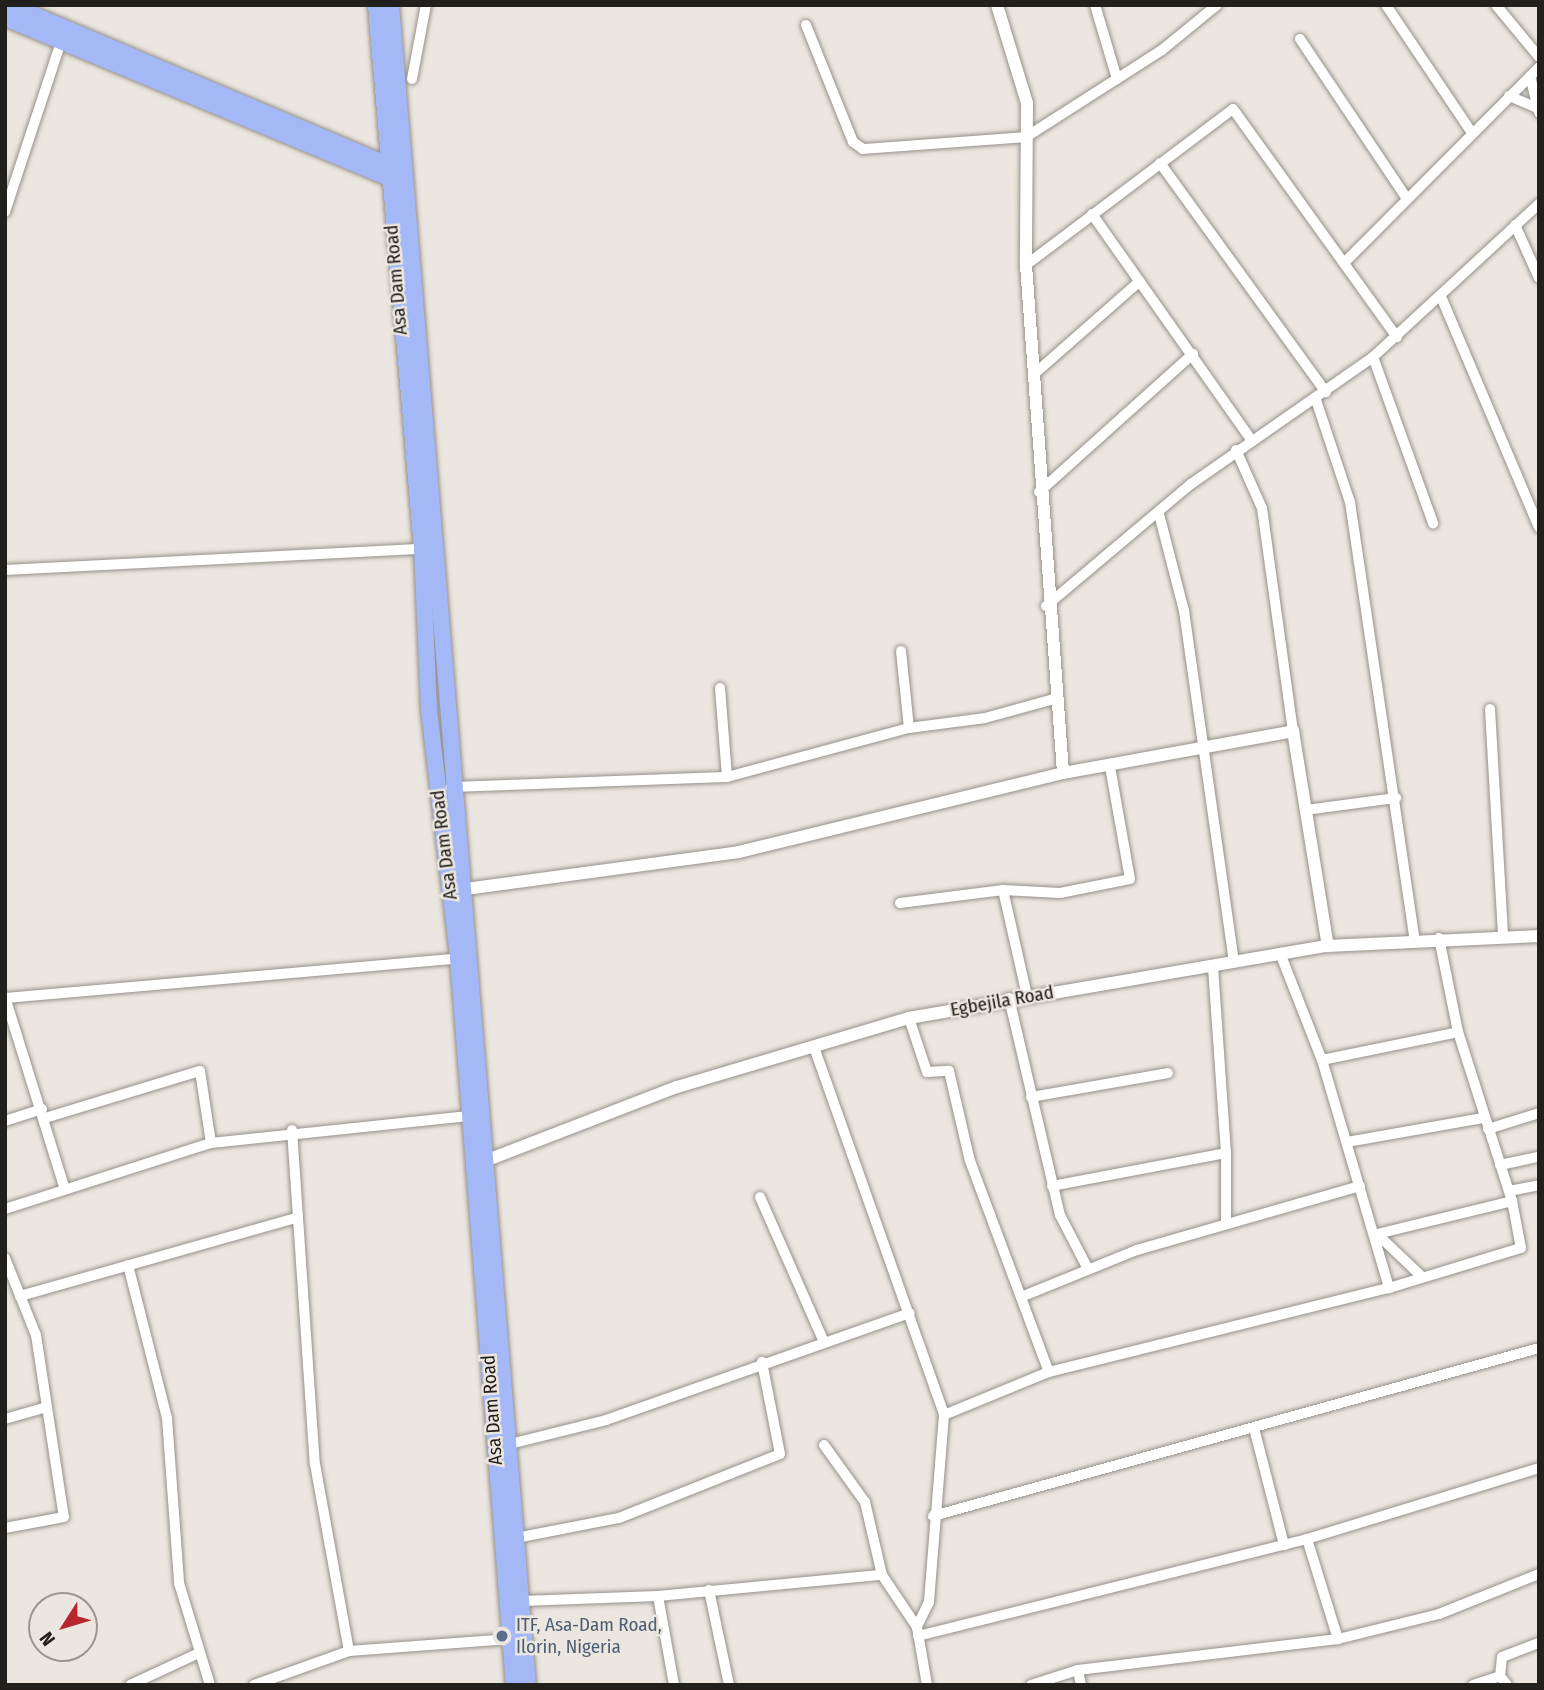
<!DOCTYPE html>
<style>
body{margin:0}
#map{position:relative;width:1544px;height:1690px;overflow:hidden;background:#ebe6df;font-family:"Fira Sans Condensed",sans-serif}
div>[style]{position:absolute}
.roads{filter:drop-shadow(0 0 2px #95918a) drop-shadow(0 0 2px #95918a)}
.minor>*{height:10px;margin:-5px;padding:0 5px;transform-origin:5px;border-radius:5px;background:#fff}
.tertiary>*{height:12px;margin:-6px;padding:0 6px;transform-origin:6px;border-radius:6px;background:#fff}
.primary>*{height:16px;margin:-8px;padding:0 8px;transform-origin:8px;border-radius:8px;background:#a4b7f6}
.dots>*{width:19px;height:19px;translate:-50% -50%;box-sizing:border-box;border:4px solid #ebe6df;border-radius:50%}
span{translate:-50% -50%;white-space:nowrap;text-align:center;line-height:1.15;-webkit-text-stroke:5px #ebe6df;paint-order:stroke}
.street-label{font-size:19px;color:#21201d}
.service-label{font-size:19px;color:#4e5e75}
.left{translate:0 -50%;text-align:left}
.frame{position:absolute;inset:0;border:7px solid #21201d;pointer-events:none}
.north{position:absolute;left:28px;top:1592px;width:70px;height:70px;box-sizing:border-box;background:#ebe6df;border:2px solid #9a9791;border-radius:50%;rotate:233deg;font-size:19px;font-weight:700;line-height:28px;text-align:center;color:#21201d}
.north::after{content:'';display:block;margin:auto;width:24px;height:32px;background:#b8272f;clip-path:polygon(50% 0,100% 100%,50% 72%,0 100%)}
</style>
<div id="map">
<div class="roads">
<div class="minor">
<div style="left:1095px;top:5px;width:77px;rotate:73.4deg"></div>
<div style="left:1386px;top:5px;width:154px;rotate:56.1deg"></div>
<div style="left:1496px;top:5px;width:67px;rotate:50.4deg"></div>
<div style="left:806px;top:25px;width:126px;rotate:68.1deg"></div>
<div style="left:853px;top:142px;width:12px;rotate:35deg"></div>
<div style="left:863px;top:149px;width:163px;rotate:-4.2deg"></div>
<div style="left:1026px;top:137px;width:161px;rotate:-32.6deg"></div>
<div style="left:1162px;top:50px;width:71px;rotate:-39.3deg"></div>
<div style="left:1300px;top:39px;width:192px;rotate:56.2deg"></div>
<div style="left:1530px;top:76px;width:38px;rotate:76deg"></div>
<div style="left:412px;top:79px;width:75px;rotate:-79.3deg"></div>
<div style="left:1509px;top:96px;width:28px;rotate:23deg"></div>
<div style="left:1160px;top:163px;width:283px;rotate:54.1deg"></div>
<div style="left:5px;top:212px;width:179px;rotate:-71.8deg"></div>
<div style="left:1092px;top:214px;width:276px;rotate:54.8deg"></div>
<div style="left:1515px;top:225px;width:58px;rotate:65.6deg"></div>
<div style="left:1345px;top:262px;width:275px;rotate:-45.1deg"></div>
<div style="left:1026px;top:265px;width:259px;rotate:-37deg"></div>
<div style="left:1233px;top:109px;width:281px;rotate:54.3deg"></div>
<div style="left:1442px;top:299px;width:248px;rotate:67deg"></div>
<div style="left:1373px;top:357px;width:177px;rotate:70.1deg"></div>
<div style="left:1033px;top:375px;width:142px;rotate:-41.3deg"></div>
<div style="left:1316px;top:400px;width:108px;rotate:71.6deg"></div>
<div style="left:1350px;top:502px;width:443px;rotate:81.6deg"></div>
<div style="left:1236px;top:450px;width:64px;rotate:65.9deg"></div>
<div style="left:1262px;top:508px;width:225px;rotate:82.1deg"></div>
<div style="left:1039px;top:492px;width:207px;rotate:-41.9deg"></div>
<div style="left:1159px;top:514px;width:100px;rotate:75.5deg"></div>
<div style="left:1184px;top:611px;width:355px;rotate:81.9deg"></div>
<div style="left:5px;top:570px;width:418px;rotate:-2.9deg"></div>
<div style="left:1046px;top:606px;width:189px;rotate:-40.1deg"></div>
<div style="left:1191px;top:484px;width:222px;rotate:-34.9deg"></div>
<div style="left:1373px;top:357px;width:226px;rotate:-42.7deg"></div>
<div style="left:901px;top:651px;width:77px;rotate:84.1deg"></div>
<div style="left:720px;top:688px;width:89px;rotate:85.5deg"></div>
<div style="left:1490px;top:709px;width:227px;rotate:86.7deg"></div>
<div style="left:451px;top:787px;width:276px;rotate:-2.1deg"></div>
<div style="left:727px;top:777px;width:188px;rotate:-15.1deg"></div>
<div style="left:909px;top:728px;width:77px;rotate:-7.5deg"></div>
<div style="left:985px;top:718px;width:72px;rotate:-15.4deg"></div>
<div style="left:1306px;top:810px;width:91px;rotate:-7.6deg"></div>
<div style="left:1003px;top:890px;width:109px;rotate:77.2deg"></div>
<div style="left:900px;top:903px;width:104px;rotate:-7.2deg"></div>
<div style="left:1003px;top:890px;width:57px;rotate:3deg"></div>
<div style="left:1060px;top:893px;width:71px;rotate:-11.3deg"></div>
<div style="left:1130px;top:879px;width:114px;rotate:-100.1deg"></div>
<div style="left:1280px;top:953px;width:115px;rotate:68.6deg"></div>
<div style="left:1322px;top:1060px;width:238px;rotate:73.6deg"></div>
<div style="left:5px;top:997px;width:199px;rotate:72.7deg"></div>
<div style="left:5px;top:998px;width:455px;rotate:-5deg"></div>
<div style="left:1009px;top:998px;width:223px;rotate:76.8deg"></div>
<div style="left:1060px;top:1215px;width:61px;rotate:62.6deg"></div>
<div style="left:909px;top:1018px;width:57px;rotate:71.6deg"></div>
<div style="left:927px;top:1072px;width:22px;rotate:-3deg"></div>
<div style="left:949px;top:1071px;width:92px;rotate:76.9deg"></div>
<div style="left:970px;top:1161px;width:225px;rotate:69.5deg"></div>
<div style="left:814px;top:1047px;width:390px;rotate:70.5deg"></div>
<div style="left:944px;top:1415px;width:188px;rotate:94.6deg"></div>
<div style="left:929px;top:1602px;width:28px;rotate:116deg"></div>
<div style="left:917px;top:1627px;width:59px;rotate:80.2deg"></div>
<div style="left:1322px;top:1060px;width:139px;rotate:-11.6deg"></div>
<div style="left:1031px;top:1097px;width:139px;rotate:-9.9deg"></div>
<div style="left:45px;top:1118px;width:162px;rotate:-16.9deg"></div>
<div style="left:200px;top:1071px;width:73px;rotate:81.3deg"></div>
<div style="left:5px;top:1121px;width:39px;rotate:-18deg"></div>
<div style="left:1488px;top:1129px;width:53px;rotate:-17.4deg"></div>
<div style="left:292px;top:1130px;width:335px;rotate:86.1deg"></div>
<div style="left:315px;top:1464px;width:190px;rotate:79.7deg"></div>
<div style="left:1347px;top:1142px;width:138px;rotate:-10deg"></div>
<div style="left:1500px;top:1165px;width:40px;rotate:-12deg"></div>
<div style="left:1052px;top:1186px;width:177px;rotate:-10.7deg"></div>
<div style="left:1226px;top:1153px;width:187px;rotate:-94deg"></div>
<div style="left:1509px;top:1191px;width:31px;rotate:-11deg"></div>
<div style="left:760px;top:1197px;width:156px;rotate:66.2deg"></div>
<div style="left:5px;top:1209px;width:216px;rotate:-17.8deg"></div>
<div style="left:211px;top:1143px;width:259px;rotate:-6deg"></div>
<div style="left:1226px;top:1224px;width:71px;rotate:-90deg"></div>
<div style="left:1377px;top:1234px;width:139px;rotate:-13.7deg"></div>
<div style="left:1377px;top:1234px;width:59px;rotate:43.6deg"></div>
<div style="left:5px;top:1258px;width:83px;rotate:68.1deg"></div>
<div style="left:36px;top:1335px;width:184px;rotate:81.3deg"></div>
<div style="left:64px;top:1517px;width:60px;rotate:169.4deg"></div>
<div style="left:128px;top:1265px;width:158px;rotate:75.7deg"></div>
<div style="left:167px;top:1418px;width:165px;rotate:85.8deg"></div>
<div style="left:179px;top:1583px;width:107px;rotate:73.1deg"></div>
<div style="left:20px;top:1296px;width:287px;rotate:-15.8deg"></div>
<div style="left:1021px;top:1297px;width:125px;rotate:-22.1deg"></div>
<div style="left:1137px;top:1250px;width:232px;rotate:-16deg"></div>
<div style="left:944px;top:1415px;width:113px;rotate:-22.3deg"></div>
<div style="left:1049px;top:1372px;width:350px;rotate:-13.9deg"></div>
<div style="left:1389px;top:1288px;width:138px;rotate:-16.9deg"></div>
<div style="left:1521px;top:1248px;width:48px;rotate:-100.8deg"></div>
<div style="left:1512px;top:1201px;width:177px;rotate:-107.7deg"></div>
<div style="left:1458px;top:1032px;width:96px;rotate:-101.4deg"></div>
<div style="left:5px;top:1419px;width:40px;rotate:-16deg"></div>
<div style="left:1254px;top:1428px;width:121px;rotate:75.6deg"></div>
<div style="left:510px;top:1444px;width:99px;rotate:-14deg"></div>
<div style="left:606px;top:1420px;width:322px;rotate:-19.4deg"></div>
<div style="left:824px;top:1445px;width:70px;rotate:54.3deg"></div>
<div style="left:865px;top:1502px;width:75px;rotate:76.9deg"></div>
<div style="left:933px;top:1516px;width:629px;rotate:-15.49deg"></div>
<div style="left:516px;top:1538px;width:105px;rotate:-11deg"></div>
<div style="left:619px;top:1518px;width:173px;rotate:-21.7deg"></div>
<div style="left:780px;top:1454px;width:94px;rotate:-101.1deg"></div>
<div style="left:1307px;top:1539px;width:105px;rotate:72.8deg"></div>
<div style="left:709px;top:1590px;width:97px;rotate:78.1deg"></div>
<div style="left:658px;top:1596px;width:90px;rotate:79.8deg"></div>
<div style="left:522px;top:1601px;width:136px;rotate:-2.1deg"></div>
<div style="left:658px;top:1596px;width:225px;rotate:-5.4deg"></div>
<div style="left:882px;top:1575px;width:63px;rotate:56.1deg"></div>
<div style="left:918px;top:1636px;width:401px;rotate:-14deg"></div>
<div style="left:1307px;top:1539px;width:243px;rotate:-17deg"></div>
<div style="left:1078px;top:1670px;width:15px;rotate:79deg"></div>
<div style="left:1500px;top:1676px;width:19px;rotate:-84deg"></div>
<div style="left:1502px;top:1657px;width:40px;rotate:-21deg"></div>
<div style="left:130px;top:1685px;width:76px;rotate:-24.9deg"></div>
<div style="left:254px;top:1685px;width:101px;rotate:-19.7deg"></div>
<div style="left:349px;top:1651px;width:161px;rotate:-4.3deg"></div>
<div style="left:1031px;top:1685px;width:49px;rotate:-17.7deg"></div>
<div style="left:1078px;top:1670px;width:262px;rotate:-6.8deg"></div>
<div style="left:1338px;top:1639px;width:104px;rotate:-13.9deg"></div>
<div style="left:1439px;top:1614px;width:108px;rotate:-21.8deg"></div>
<div style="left:1473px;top:1685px;width:28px;rotate:-18deg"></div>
<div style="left:1500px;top:1676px;width:11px;rotate:52deg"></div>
</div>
<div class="tertiary">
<div style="left:997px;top:5px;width:102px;rotate:73deg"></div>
<div style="left:1027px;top:103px;width:162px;rotate:90.4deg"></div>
<div style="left:1026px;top:265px;width:509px;rotate:85.83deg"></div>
<div style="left:466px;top:889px;width:275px;rotate:-7.7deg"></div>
<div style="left:739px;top:852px;width:333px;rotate:-13.7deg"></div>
<div style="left:1063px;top:773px;width:234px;rotate:-10.3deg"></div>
<div style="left:1293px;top:731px;width:218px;rotate:80.8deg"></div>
<div style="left:485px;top:1161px;width:206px;rotate:-21.1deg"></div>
<div style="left:677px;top:1087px;width:242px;rotate:-16.6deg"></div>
<div style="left:909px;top:1018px;width:425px;rotate:-9.8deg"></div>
<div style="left:1328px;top:946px;width:211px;rotate:-2.7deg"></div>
</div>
<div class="primary">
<div style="left:11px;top:5px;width:417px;rotate:23deg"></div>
<div style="left:376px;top:5px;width:546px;rotate:85.17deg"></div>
<div style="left:422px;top:549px;width:161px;rotate:87.5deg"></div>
<div style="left:429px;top:710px;width:250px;rotate:83.3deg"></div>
<div style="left:458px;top:958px;width:729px;rotate:85.6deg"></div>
<div style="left:391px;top:5px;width:1686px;rotate:85.34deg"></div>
<div style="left:5px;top:18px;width:424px;rotate:22.6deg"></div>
</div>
</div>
<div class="dots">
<div style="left:502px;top:1636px;background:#5c6f8a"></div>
</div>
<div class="street-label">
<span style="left:396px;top:280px;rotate:-95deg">Asa Dam Road</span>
<span style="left:444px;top:845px;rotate:-97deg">Asa Dam Road</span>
<span style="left:1002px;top:1001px;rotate:-10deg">Egbejila Road</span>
<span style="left:492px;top:1410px;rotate:-94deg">Asa Dam Road</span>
</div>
<div class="service-label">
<span class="left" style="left:516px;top:1636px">ITF, Asa-Dam Road,<br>Ilorin, Nigeria</span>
</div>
<div class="frame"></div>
<div class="north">N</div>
</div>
